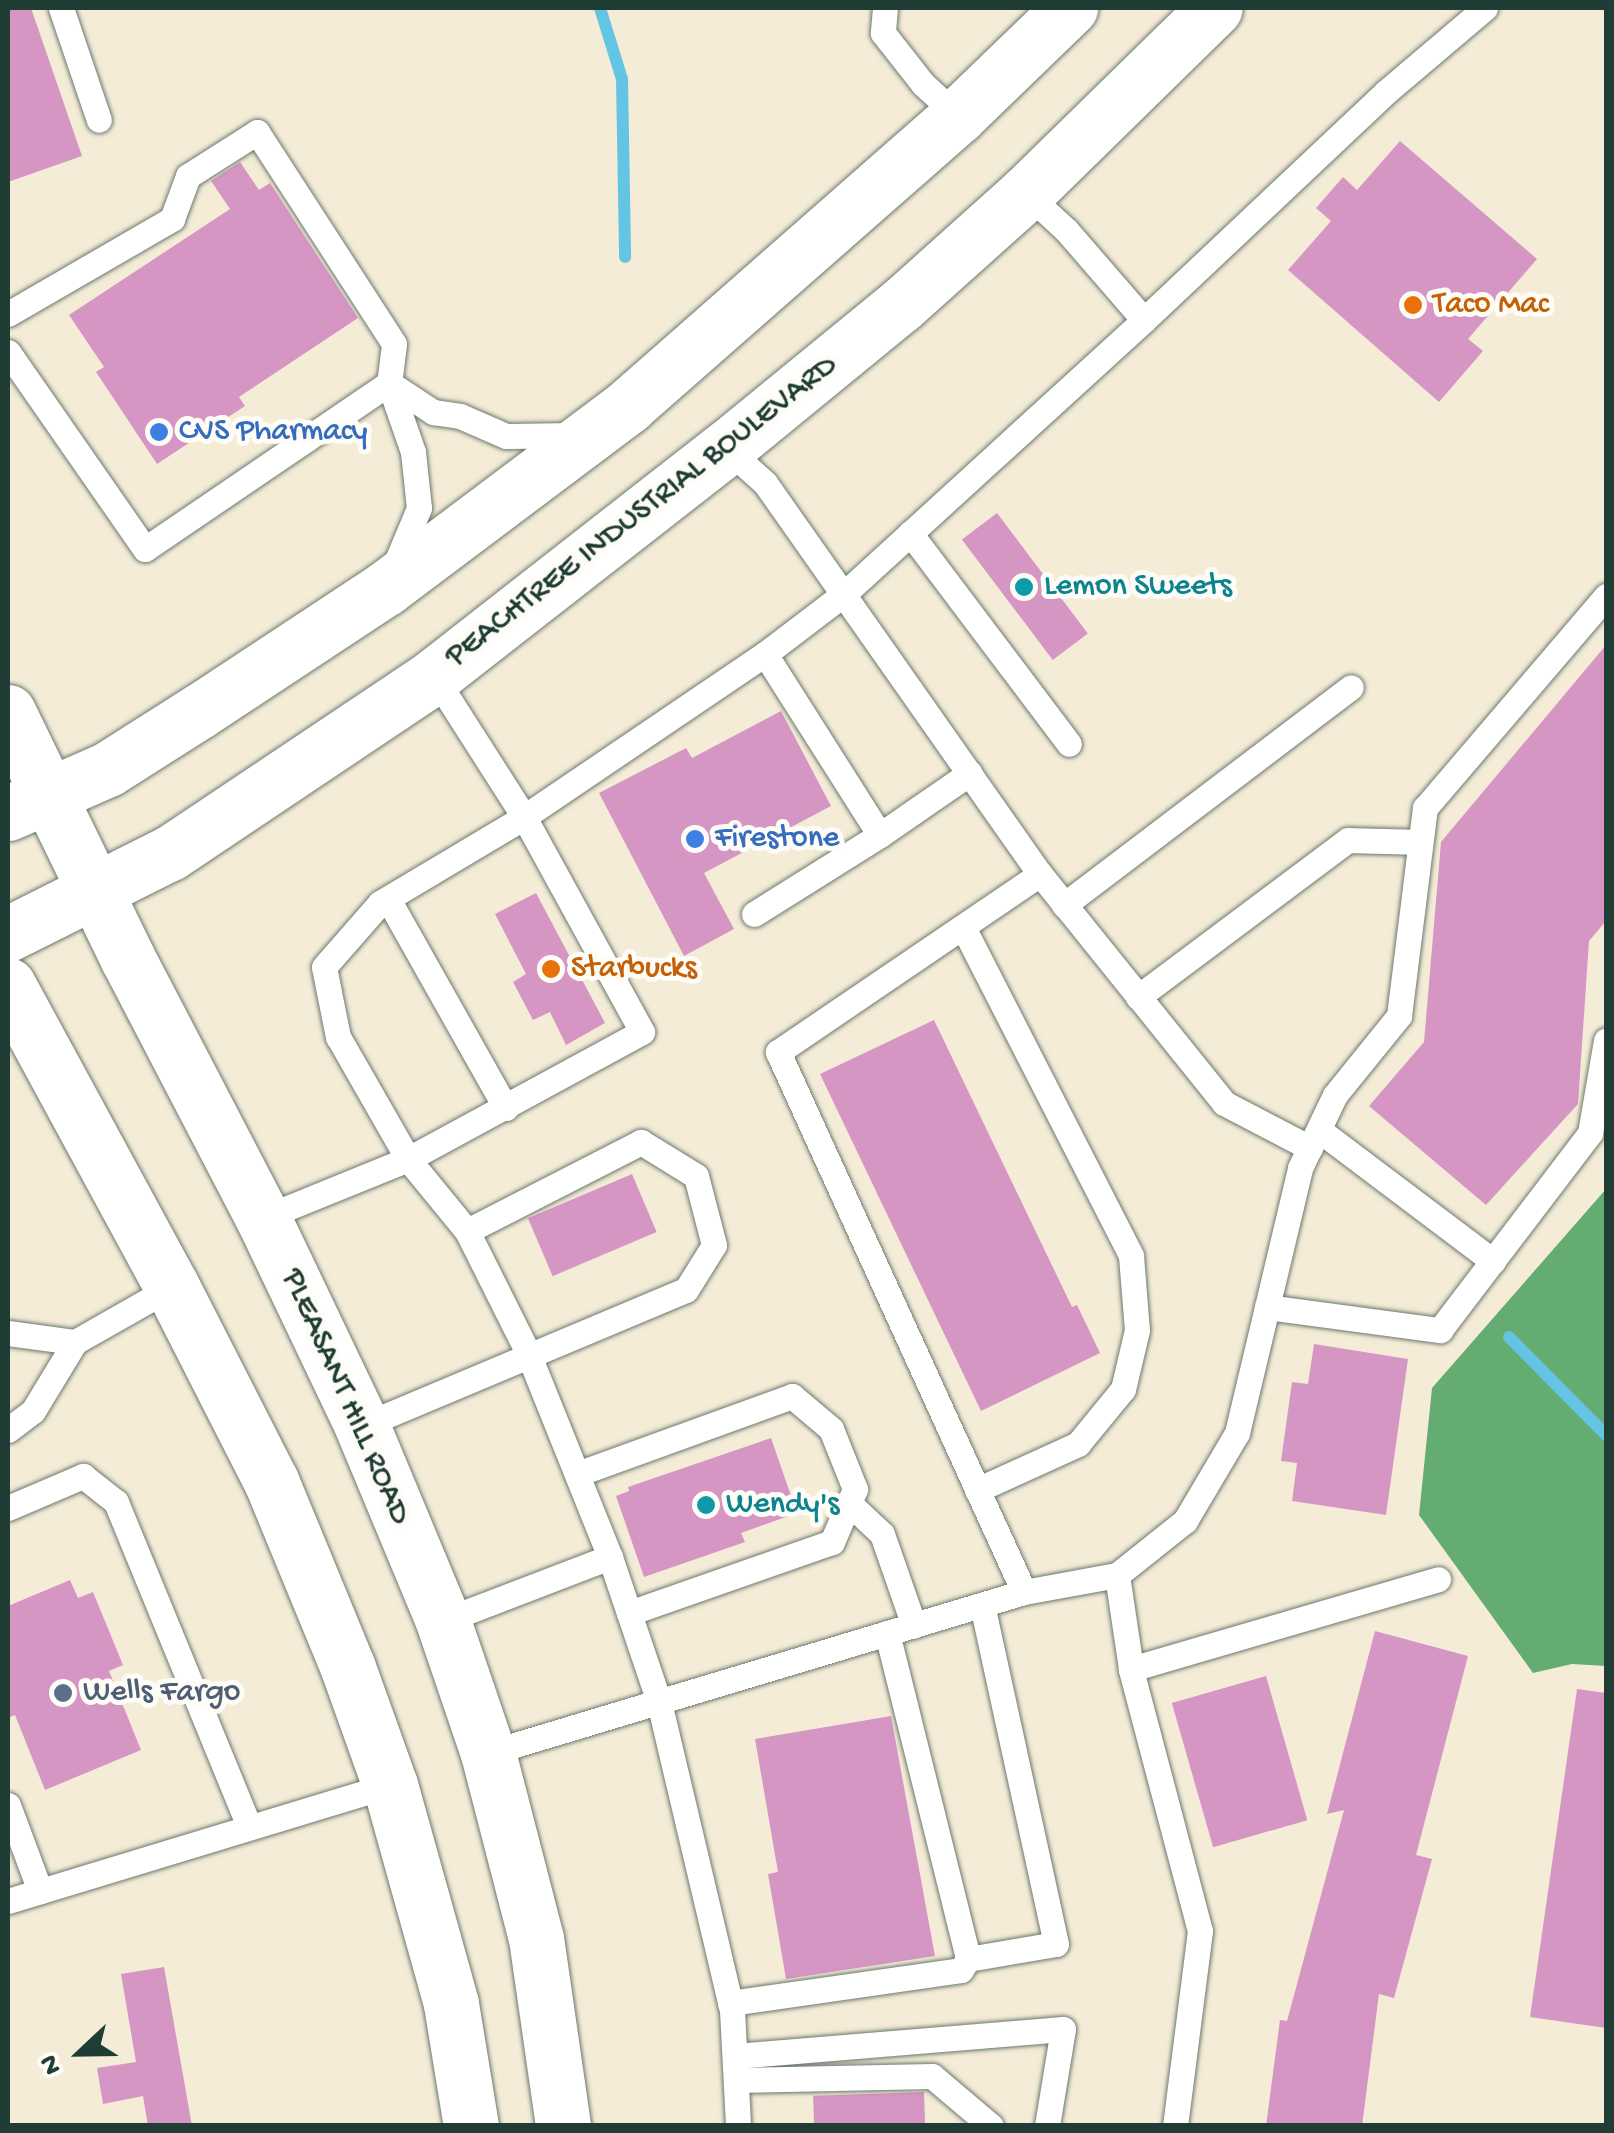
<!DOCTYPE html>
<style>
body{margin:0}
#map{position:relative;width:1614px;height:2133px;overflow:hidden;background:#f5ecd8;font-family:"Gochi Hand",sans-serif}
div>[style]{position:absolute}
.forest>*{inset:0;background:#65ac72}
.stream>*{height:12px;margin:-6px;padding:0 6px;transform-origin:6px;border-radius:6px;background:#64c4e3}
.building>*{inset:0;background:#d696c3;transform-origin:0 0}
.roads{filter:drop-shadow(0 0 2px #6a7a6d) drop-shadow(0 0 2px #6a7a6d)}
.service>*{height:25px;margin:-12.5px;padding:0 12.5px;transform-origin:12.5px;border-radius:12.5px;background:#fff}
.trunk>*{height:55px;margin:-27.5px;padding:0 27.5px;transform-origin:27.5px;border-radius:27.5px;background:#fff}
.dots>*{width:28px;height:28px;translate:-50% -50%;box-sizing:border-box;border:5px solid #fdfcf7;border-radius:50%}
span{translate:-50% -50%;white-space:nowrap;text-align:center;line-height:1.15;-webkit-text-stroke:10px #fdfcf7;paint-order:stroke}
.food-label{font-size:32px;color:#c56008}
.left{translate:0 -50%;text-align:left}
.shop-label{font-size:32px;color:#366cbe}
.street-label{font-size:32px;color:#1f3d34}
.culture-label{font-size:32px;color:#0d838f}
.service-label{font-size:32px;color:#4e5e75}
.frame{position:absolute;inset:0;border:10px solid #1f3d34;pointer-events:none}
.north{position:absolute;left:30px;top:2003px;width:100px;height:100px;-webkit-text-stroke:8px #fdfcf7;paint-order:stroke;rotate:248deg;font-size:28px;font-weight:700;line-height:40px;text-align:center;color:#1f3d34}
.north::after{content:'';display:block;margin:auto;width:35px;height:45px;background:#1f3d34;clip-path:polygon(50% 0,100% 100%,50% 72%,0 100%)}
</style>
<div id="map">
<div class="forest">
<div style="clip-path:polygon(1606px 1189px,1606px 1666px,1572px 1664px,1533px 1673px,1419px 1515px,1432px 1388px)"></div>
</div>
<div class="stream">
<div style="left:600px;top:8px;width:74px;rotate:72.8deg"></div>
<div style="left:622px;top:79px;width:178px;rotate:89deg"></div>
<div style="left:1509px;top:1337px;width:138px;rotate:45.3deg"></div>
</div>
<div class="building">
<div style="clip-path:polygon(8px 8px,31px 8px,82px 156px,8px 182px)"></div>
<div style="clip-path:polygon(1400px 141px,1537px 259px,1468px 339px,1483px 351px,1439px 402px,1288px 270px,1331px 221px,1316px 208px,1343px 177px,1357px 190px)"></div>
<div style="clip-path:polygon(240px 162px,259px 190px,270px 183px,358px 318px,239px 397px,245px 406px,157px 464px,96px 372px,104px 367px,69px 315px,230px 209px,211px 181px)"></div>
<div style="left:997px;top:513px;width:151px;height:44px;rotate:53deg"></div>
<div style="clip-path:polygon(1606px 645px,1606px 921px,1589px 941px,1578px 1104px,1486px 1205px,1369px 1106px,1424px 1042px,1441px 842px)"></div>
<div style="clip-path:polygon(781px 711px,831px 806px,704px 873px,734px 929px,684px 956px,599px 793px,686px 748px,692px 758px)"></div>
<div style="clip-path:polygon(536px 893px,605px 1023px,566px 1045px,550px 1012px,533px 1020px,513px 982px,526px 974px,495px 914px)"></div>
<div style="clip-path:polygon(934px 1020px,1072px 1307px,1077px 1305px,1100px 1353px,981px 1411px,820px 1074px)"></div>
<div style="left:632px;top:1174px;width:63px;height:113px;rotate:67deg"></div>
<div style="clip-path:polygon(1314px 1344px,1408px 1359px,1386px 1515px,1292px 1501px,1297px 1463px,1281px 1461px,1292px 1382px,1308px 1384px)"></div>
<div style="clip-path:polygon(771px 1438px,797px 1513px,741px 1533px,745px 1542px,644px 1577px,616px 1496px,629px 1491px,628px 1487px)"></div>
<div style="clip-path:polygon(70px 1580px,78px 1598px,93px 1592px,123px 1665px,109px 1671px,141px 1750px,45px 1790px,15px 1715px,8px 1718px,8px 1606px)"></div>
<div style="clip-path:polygon(1375px 1631px,1468px 1656px,1416px 1855px,1432px 1859px,1394px 1998px,1379px 1994px,1362px 2126px,1266px 2126px,1280px 2020px,1287px 2021px,1344px 1810px,1327px 1814px)"></div>
<div style="left:1266px;top:1676px;width:150px;height:98px;rotate:74deg"></div>
<div style="clip-path:polygon(1577px 1689px,1606px 1693px,1606px 2028px,1530px 2017px)"></div>
<div style="clip-path:polygon(891px 1716px,935px 1956px,786px 1979px,768px 1874px,778px 1872px,755px 1739px)"></div>
<div style="clip-path:polygon(164px 1967px,192px 2126px,148px 2126px,143px 2096px,103px 2104px,97px 2068px,136px 2062px,121px 1974px)"></div>
<div style="left:924px;top:2092px;width:34px;height:111px;rotate:88deg"></div>
</div>
<div class="roads">
<div class="service">
<div style="left:61px;top:8px;width:118px;rotate:71.3deg"></div>
<div style="left:885px;top:8px;width:25px;rotate:95deg"></div>
<div style="left:883px;top:33px;width:65px;rotate:51.9deg"></div>
<div style="left:923px;top:84px;width:47px;rotate:42.4deg"></div>
<div style="left:8px;top:314px;width:190px;rotate:-30.1deg"></div>
<div style="left:172px;top:219px;width:46px;rotate:-69.6deg"></div>
<div style="left:188px;top:176px;width:82px;rotate:-32.5deg"></div>
<div style="left:257px;top:132px;width:252px;rotate:57.1deg"></div>
<div style="left:394px;top:344px;width:39px;rotate:97deg"></div>
<div style="left:389px;top:383px;width:73px;rotate:70.8deg"></div>
<div style="left:413px;top:452px;width:56px;rotate:83.9deg"></div>
<div style="left:419px;top:508px;width:67px;rotate:112.8deg"></div>
<div style="left:1144px;top:320px;width:332px;rotate:-43.3deg"></div>
<div style="left:1386px;top:92px;width:130px;rotate:-40.3deg"></div>
<div style="left:8px;top:352px;width:240px;rotate:55.2deg"></div>
<div style="left:145px;top:549px;width:295px;rotate:-34.2deg"></div>
<div style="left:389px;top:383px;width:53px;rotate:33.4deg"></div>
<div style="left:433px;top:412px;width:27px;rotate:8deg"></div>
<div style="left:460px;top:416px;width:50px;rotate:23.5deg"></div>
<div style="left:506px;top:436px;width:70px;rotate:-0.8deg"></div>
<div style="left:726px;top:448px;width:52px;rotate:41.9deg"></div>
<div style="left:765px;top:483px;width:478px;rotate:54.9deg"></div>
<div style="left:1040px;top:874px;width:294px;rotate:51.2deg"></div>
<div style="left:1224px;top:1103px;width:97px;rotate:27.6deg"></div>
<div style="left:910px;top:533px;width:264px;rotate:53deg"></div>
<div style="left:765px;top:654px;width:101px;rotate:-37.3deg"></div>
<div style="left:845px;top:593px;width:405px;rotate:-42.4deg"></div>
<div style="left:1144px;top:320px;width:119px;rotate:-130.9deg"></div>
<div style="left:1066px;top:230px;width:54px;rotate:-137.2deg"></div>
<div style="left:434px;top:676px;width:167px;rotate:57.4deg"></div>
<div style="left:524px;top:817px;width:291px;rotate:-34.1deg"></div>
<div style="left:765px;top:654px;width:214px;rotate:57.6deg"></div>
<div style="left:880px;top:835px;width:109px;rotate:-34.6deg"></div>
<div style="left:524px;top:817px;width:245px;rotate:61.2deg"></div>
<div style="left:642px;top:1032px;width:266px;rotate:151.5deg"></div>
<div style="left:408px;top:1159px;width:141px;rotate:-119.8deg"></div>
<div style="left:338px;top:1037px;width:71px;rotate:-101.3deg"></div>
<div style="left:324px;top:967px;width:85px;rotate:-48.8deg"></div>
<div style="left:380px;top:903px;width:168px;rotate:-30.8deg"></div>
<div style="left:1040px;top:874px;width:317px;rotate:145.8deg"></div>
<div style="left:778px;top:1052px;width:593px;rotate:65.51deg"></div>
<div style="left:1024px;top:1592px;width:95px;rotate:-10.4deg"></div>
<div style="left:1117px;top:1575px;width:87px;rotate:-38.5deg"></div>
<div style="left:1185px;top:1521px;width:102px;rotate:-59.4deg"></div>
<div style="left:1237px;top:1433px;width:272px;rotate:-76.6deg"></div>
<div style="left:1300px;top:1168px;width:81px;rotate:-64.4deg"></div>
<div style="left:1335px;top:1095px;width:102px;rotate:-51deg"></div>
<div style="left:1399px;top:1016px;width:210px;rotate:-82.9deg"></div>
<div style="left:1425px;top:808px;width:279px;rotate:-49.5deg"></div>
<div style="left:388px;top:899px;width:240px;rotate:60.6deg"></div>
<div style="left:1064px;top:905px;width:360px;rotate:-37.2deg"></div>
<div style="left:754px;top:914px;width:149px;rotate:-32.1deg"></div>
<div style="left:963px;top:927px;width:369px;rotate:62.9deg"></div>
<div style="left:1131px;top:1256px;width:74px;rotate:85.4deg"></div>
<div style="left:1137px;top:1330px;width:61px;rotate:103.3deg"></div>
<div style="left:1123px;top:1389px;width:71px;rotate:129.3deg"></div>
<div style="left:1078px;top:1444px;width:111px;rotate:155.5deg"></div>
<div style="left:1138px;top:997px;width:262px;rotate:-36.8deg"></div>
<div style="left:1348px;top:840px;width:72px;rotate:1.6deg"></div>
<div style="left:1319px;top:1130px;width:218px;rotate:37deg"></div>
<div style="left:263px;top:1218px;width:157px;rotate:-22.1deg"></div>
<div style="left:408px;top:1159px;width:93px;rotate:50.7deg"></div>
<div style="left:467px;top:1231px;width:136px;rotate:63.4deg"></div>
<div style="left:528px;top:1353px;width:220px;rotate:68.1deg"></div>
<div style="left:610px;top:1557px;width:153px;rotate:71.3deg"></div>
<div style="left:659px;top:1702px;width:317px;rotate:76.7deg"></div>
<div style="left:732px;top:2010px;width:116px;rotate:87deg"></div>
<div style="left:1267px;top:1307px;width:175px;rotate:7.6deg"></div>
<div style="left:1440px;top:1330px;width:248px;rotate:-52.7deg"></div>
<div style="left:1590px;top:1133px;width:94px;rotate:-80.2deg"></div>
<div style="left:8px;top:1333px;width:68px;rotate:7.7deg"></div>
<div style="left:75px;top:1342px;width:112px;rotate:-29.6deg"></div>
<div style="left:362px;top:1426px;width:351px;rotate:-22.8deg"></div>
<div style="left:686px;top:1290px;width:53px;rotate:-58.1deg"></div>
<div style="left:714px;top:1245px;width:71px;rotate:-104.6deg"></div>
<div style="left:696px;top:1176px;width:65px;rotate:-148.3deg"></div>
<div style="left:641px;top:1142px;width:195px;rotate:152.9deg"></div>
<div style="left:8px;top:1430px;width:31px;rotate:-37deg"></div>
<div style="left:33px;top:1411px;width:81px;rotate:-58.7deg"></div>
<div style="left:577px;top:1474px;width:229px;rotate:-19.9deg"></div>
<div style="left:792px;top:1396px;width:51px;rotate:40.2deg"></div>
<div style="left:831px;top:1429px;width:65px;rotate:68.2deg"></div>
<div style="left:855px;top:1489px;width:58px;rotate:113.5deg"></div>
<div style="left:832px;top:1542px;width:215px;rotate:160.7deg"></div>
<div style="left:849px;top:1503px;width:45px;rotate:43.2deg"></div>
<div style="left:882px;top:1534px;width:97px;rotate:70.8deg"></div>
<div style="left:8px;top:1508px;width:82px;rotate:-23.1deg"></div>
<div style="left:83px;top:1476px;width:42px;rotate:38.2deg"></div>
<div style="left:116px;top:1502px;width:351px;rotate:67.7deg"></div>
<div style="left:1117px;top:1575px;width:95px;rotate:81.5deg"></div>
<div style="left:443px;top:1621px;width:179px;rotate:-21deg"></div>
<div style="left:887px;top:1633px;width:336px;rotate:76deg"></div>
<div style="left:968px;top:1959px;width:89px;rotate:-9.7deg"></div>
<div style="left:1056px;top:1944px;width:347px;rotate:-102.3deg"></div>
<div style="left:488px;top:1753px;width:560px;rotate:-16.72deg"></div>
<div style="left:8px;top:1805px;width:92px;rotate:69.6deg"></div>
<div style="left:8px;top:1901px;width:399px;rotate:-16.9deg"></div>
<div style="left:730px;top:2003px;width:233px;rotate:-8.1deg"></div>
<div style="left:961px;top:1970px;width:13px;rotate:-58deg"></div>
<div style="left:735px;top:2056px;width:329px;rotate:-4.7deg"></div>
<div style="left:1063px;top:2029px;width:98px;rotate:99.4deg"></div>
<div style="left:736px;top:2080px;width:196px;rotate:-1.2deg"></div>
<div style="left:932px;top:2076px;width:77px;rotate:40.3deg"></div>
<div style="left:1175px;top:2126px;width:197px;rotate:-82.7deg"></div>
<div style="left:1200px;top:1931px;width:271px;rotate:-104.8deg"></div>
<div style="left:1131px;top:1669px;width:320px;rotate:-16.3deg"></div>
</div>
<div class="trunk">
<div style="left:8px;top:712px;width:275px;rotate:64.1deg"></div>
<div style="left:128px;top:959px;width:292px;rotate:62.5deg"></div>
<div style="left:263px;top:1218px;width:230px;rotate:64.5deg"></div>
<div style="left:362px;top:1426px;width:211px;rotate:67.4deg"></div>
<div style="left:443px;top:1621px;width:139px;rotate:71.2deg"></div>
<div style="left:488px;top:1753px;width:191px;rotate:75.5deg"></div>
<div style="left:536px;top:1938px;width:190px;rotate:81.8deg"></div>
<div style="left:8px;top:813px;width:109px;rotate:-23.7deg"></div>
<div style="left:108px;top:769px;width:110px;rotate:-32.4deg"></div>
<div style="left:201px;top:710px;width:222px;rotate:-33.4deg"></div>
<div style="left:386px;top:588px;width:303px;rotate:-36.9deg"></div>
<div style="left:628px;top:406px;width:439px;rotate:-41.3deg"></div>
<div style="left:958px;top:116px;width:156px;rotate:-44deg"></div>
<div style="left:8px;top:934px;width:181px;rotate:-26.6deg"></div>
<div style="left:170px;top:853px;width:318px;rotate:-33.8deg"></div>
<div style="left:434px;top:676px;width:370px;rotate:-38deg"></div>
<div style="left:726px;top:448px;width:226px;rotate:-39.3deg"></div>
<div style="left:901px;top:305px;width:168px;rotate:-41.9deg"></div>
<div style="left:1026px;top:193px;width:264px;rotate:-44.4deg"></div>
<div style="left:8px;top:985px;width:344px;rotate:61.5deg"></div>
<div style="left:172px;top:1287px;width:218px;rotate:63deg"></div>
<div style="left:271px;top:1481px;width:202px;rotate:67.6deg"></div>
<div style="left:348px;top:1668px;width:124px;rotate:70.3deg"></div>
<div style="left:390px;top:1785px;width:227px;rotate:74.4deg"></div>
<div style="left:451px;top:2004px;width:124px;rotate:80.7deg"></div>
</div>
</div>
<div class="dots">
<div style="left:1413px;top:305px;background:#e8710a"></div>
<div style="left:159px;top:432px;background:#3f7fe0"></div>
<div style="left:1024px;top:587px;background:#0f9aa8"></div>
<div style="left:695px;top:839px;background:#3f7fe0"></div>
<div style="left:551px;top:969px;background:#e8710a"></div>
<div style="left:706px;top:1505px;background:#0f9aa8"></div>
<div style="left:63px;top:1693px;background:#5c6f8a"></div>
</div>
<div class="food-label">
<span class="left" style="left:1433px;top:305px">Taco Mac</span>
<span class="left" style="left:571px;top:969px">Starbucks</span>
</div>
<div class="shop-label">
<span class="left" style="left:179px;top:432px">CVS Pharmacy</span>
<span class="left" style="left:715px;top:839px">Firestone</span>
</div>
<div class="street-label">
<span style="left:642px;top:512px;rotate:-38deg">PEACHTREE INDUSTRIAL BOULEVARD</span>
<span style="left:345px;top:1397px;rotate:66deg">PLEASANT HILL ROAD</span>
</div>
<div class="culture-label">
<span class="left" style="left:1044px;top:587px">Lemon Sweets</span>
<span class="left" style="left:726px;top:1505px">Wendy's</span>
</div>
<div class="service-label">
<span class="left" style="left:83px;top:1693px">Wells Fargo</span>
</div>
<div class="frame"></div>
<div class="north">N</div>
</div>
